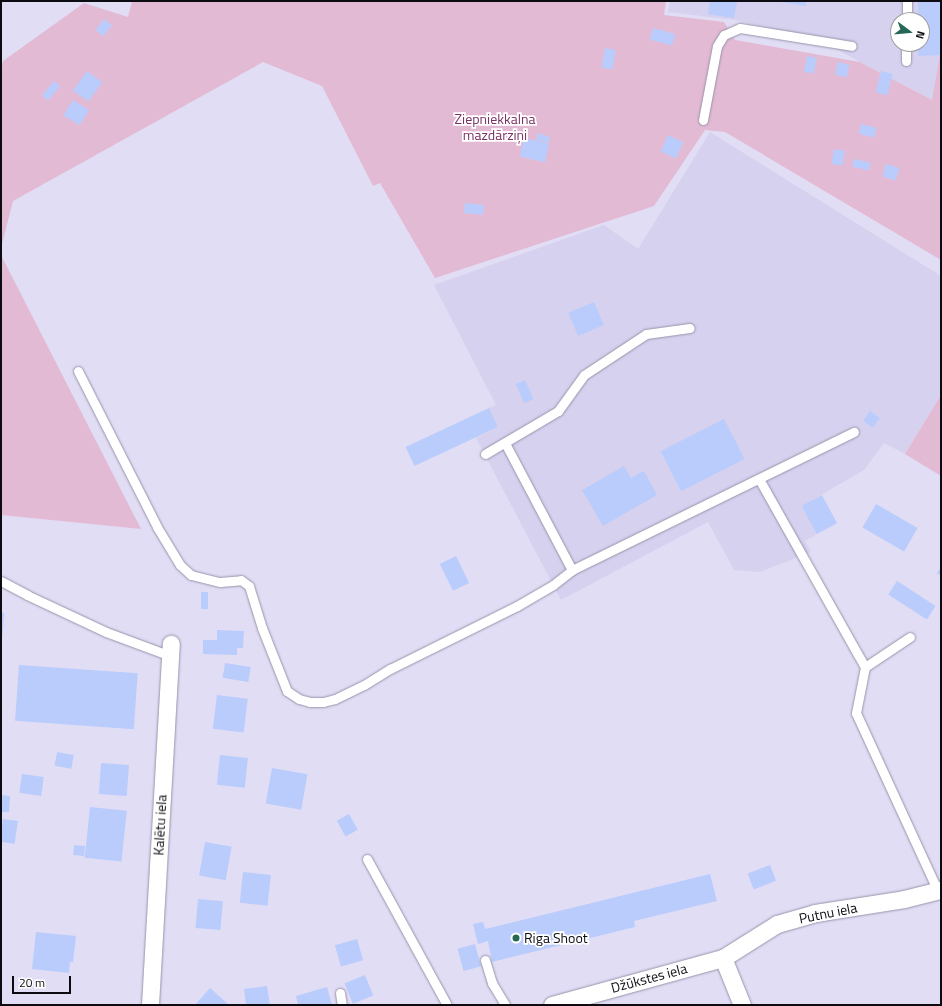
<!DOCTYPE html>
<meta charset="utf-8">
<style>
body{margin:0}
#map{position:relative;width:942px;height:1006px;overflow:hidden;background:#e1ddf5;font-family:"Titillium Web",sans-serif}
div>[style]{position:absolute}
.built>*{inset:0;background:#d5d1ef}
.green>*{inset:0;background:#e3bad4}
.building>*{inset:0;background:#b9ccfc;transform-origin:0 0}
.roads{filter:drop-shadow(0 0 1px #9794aa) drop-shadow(0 0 1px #9794aa)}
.service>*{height:9px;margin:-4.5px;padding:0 4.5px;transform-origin:4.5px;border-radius:4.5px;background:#fff}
.minor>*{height:17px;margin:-8.5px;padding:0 8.5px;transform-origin:8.5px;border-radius:8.5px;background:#fff}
.dots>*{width:11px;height:11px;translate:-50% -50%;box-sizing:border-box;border:2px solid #fff;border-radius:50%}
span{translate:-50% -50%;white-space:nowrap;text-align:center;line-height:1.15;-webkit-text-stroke:3.5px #fff;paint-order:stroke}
.park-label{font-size:14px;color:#783164}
.street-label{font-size:14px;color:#0c0b12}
.poi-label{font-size:14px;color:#0c0b12}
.left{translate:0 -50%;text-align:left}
.frame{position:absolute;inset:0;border:2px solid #0c0b12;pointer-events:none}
.north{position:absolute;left:890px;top:12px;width:40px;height:40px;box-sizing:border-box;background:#fff;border:1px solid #9e9da0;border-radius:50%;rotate:106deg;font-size:11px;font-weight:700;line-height:16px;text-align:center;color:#0c0b12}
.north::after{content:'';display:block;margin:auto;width:14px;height:18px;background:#266857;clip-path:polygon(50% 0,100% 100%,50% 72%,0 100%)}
.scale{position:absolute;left:12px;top:976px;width:59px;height:18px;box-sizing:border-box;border:2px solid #0c0b12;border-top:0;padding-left:5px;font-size:12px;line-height:14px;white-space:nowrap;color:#0c0b12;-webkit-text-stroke:3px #fff;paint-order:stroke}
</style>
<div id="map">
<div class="built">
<div style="clip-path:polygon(evenodd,670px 1px,941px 1px,941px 56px,932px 100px,817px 39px,735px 20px,668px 12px,670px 1px,898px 20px,922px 20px,922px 44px,898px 44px,898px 20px)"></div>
<div style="clip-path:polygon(710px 132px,941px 276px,941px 395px,905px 454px,884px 443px,864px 470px,802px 506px,817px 534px,805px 541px,811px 552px,760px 572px,734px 570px,708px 522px,561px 600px,476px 438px,498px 427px,489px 408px,496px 405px,434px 285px,604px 225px,638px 249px)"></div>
</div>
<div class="green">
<div style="clip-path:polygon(132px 1px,666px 1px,664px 15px,724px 22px,735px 40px,860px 62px,932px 100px,940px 55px,941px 260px,725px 132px,705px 130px,654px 206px,435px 278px,380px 183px,373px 186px,322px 86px,263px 62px,13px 201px,1px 248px,1px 70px,3px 61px,84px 3px,128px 17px)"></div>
<div style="clip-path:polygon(1px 255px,141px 529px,1px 515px)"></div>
<div style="clip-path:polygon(941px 395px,941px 476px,905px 454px)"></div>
</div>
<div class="building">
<div style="clip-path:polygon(710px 1px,737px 2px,734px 18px,708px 14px)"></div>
<div style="clip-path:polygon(776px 1px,806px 1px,806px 6px)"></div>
<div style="clip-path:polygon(918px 1px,941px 1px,941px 55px,918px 56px,918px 44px,922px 44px,922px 20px,918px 20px)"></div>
<div style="left:104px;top:19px;width:10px;height:14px;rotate:37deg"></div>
<div style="left:653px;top:28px;width:23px;height:12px;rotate:15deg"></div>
<div style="left:605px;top:48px;width:11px;height:20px;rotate:10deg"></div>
<div style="left:807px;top:56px;width:10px;height:16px;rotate:11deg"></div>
<div style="left:838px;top:62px;width:12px;height:13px;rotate:14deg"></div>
<div style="left:87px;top:71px;width:19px;height:24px;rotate:36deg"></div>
<div style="left:881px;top:71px;width:12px;height:22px;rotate:14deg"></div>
<div style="left:54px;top:81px;width:8px;height:19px;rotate:40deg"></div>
<div style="left:73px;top:100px;width:19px;height:18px;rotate:32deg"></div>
<div style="left:861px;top:124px;width:16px;height:10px;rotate:14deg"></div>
<div style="clip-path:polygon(538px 133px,550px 137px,548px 143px,536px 140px)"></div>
<div style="left:668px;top:135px;width:17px;height:18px;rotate:25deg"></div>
<div style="left:524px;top:138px;width:26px;height:19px;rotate:13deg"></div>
<div style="left:834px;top:149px;width:11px;height:15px;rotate:10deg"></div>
<div style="left:854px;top:159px;width:17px;height:8px;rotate:13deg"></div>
<div style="left:886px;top:164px;width:14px;height:13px;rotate:17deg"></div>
<div style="left:465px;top:203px;width:19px;height:10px;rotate:6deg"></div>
<div style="left:594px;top:302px;width:25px;height:28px;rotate:67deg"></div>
<div style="left:525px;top:380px;width:21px;height:10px;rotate:67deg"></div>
<div style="left:489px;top:408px;width:21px;height:92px;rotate:65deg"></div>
<div style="left:870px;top:411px;width:12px;height:12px;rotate:35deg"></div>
<div style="left:724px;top:419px;width:45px;height:71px;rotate:63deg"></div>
<div style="clip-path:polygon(624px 466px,631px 478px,644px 471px,657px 495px,603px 526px,582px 490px)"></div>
<div style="left:822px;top:495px;width:32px;height:23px;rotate:62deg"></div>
<div style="left:876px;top:504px;width:48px;height:27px;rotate:30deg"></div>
<div style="left:456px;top:556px;width:30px;height:18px;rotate:64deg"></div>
<div style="clip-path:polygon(941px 567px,941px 576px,937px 573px)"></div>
<div style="left:897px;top:581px;width:46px;height:16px;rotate:33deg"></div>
<div style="left:201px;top:592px;width:7px;height:17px"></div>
<div style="clip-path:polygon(1px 612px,4px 613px,2px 642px,1px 641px)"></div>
<div style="clip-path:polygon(217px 630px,244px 631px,243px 648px,237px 648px,237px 655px,203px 654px,203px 640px,217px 640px)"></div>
<div style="left:225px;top:663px;width:26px;height:15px;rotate:9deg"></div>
<div style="left:19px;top:665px;width:119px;height:56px;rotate:4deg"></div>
<div style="left:217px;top:695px;width:31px;height:34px;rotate:7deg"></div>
<div style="left:57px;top:752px;width:17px;height:14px;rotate:10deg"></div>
<div style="left:220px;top:755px;width:28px;height:30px;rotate:6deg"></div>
<div style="left:101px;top:763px;width:28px;height:31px;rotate:4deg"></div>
<div style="left:272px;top:768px;width:36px;height:36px;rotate:10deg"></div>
<div style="left:22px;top:774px;width:22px;height:19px;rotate:8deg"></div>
<div style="clip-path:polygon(1px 795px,10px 796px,9px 812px,1px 812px)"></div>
<div style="left:90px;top:807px;width:37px;height:51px;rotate:6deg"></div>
<div style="left:349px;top:814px;width:18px;height:14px;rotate:61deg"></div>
<div style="left:3px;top:819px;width:15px;height:23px;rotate:8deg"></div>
<div style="left:205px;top:842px;width:27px;height:34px;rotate:10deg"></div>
<div style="left:74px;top:845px;width:11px;height:10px;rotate:5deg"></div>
<div style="left:770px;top:865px;width:17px;height:24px;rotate:69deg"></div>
<div style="left:243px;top:872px;width:28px;height:31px;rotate:6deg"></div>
<div style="clip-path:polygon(710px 874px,717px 901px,634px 921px,635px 927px,492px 962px,488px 941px,478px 944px,473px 924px,483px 922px,485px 929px)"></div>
<div style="left:198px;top:899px;width:25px;height:29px;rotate:5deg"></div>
<div style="clip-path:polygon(36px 932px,76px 936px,73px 962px,70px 962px,69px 973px,32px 969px)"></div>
<div style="left:357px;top:939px;width:22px;height:23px;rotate:74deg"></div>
<div style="left:475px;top:944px;width:23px;height:18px;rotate:75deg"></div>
<div style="left:365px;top:975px;width:22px;height:22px;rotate:68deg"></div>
<div style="clip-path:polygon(267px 986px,270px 1005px,246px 1005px,244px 989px)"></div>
<div style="clip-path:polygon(327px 987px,332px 1005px,298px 1005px,296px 996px)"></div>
<div style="clip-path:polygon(210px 988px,228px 1004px,227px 1005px,195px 1005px)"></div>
</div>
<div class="roads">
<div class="service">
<div style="left:907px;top:20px;width:19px;rotate:-90deg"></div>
<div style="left:906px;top:61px;width:17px;rotate:-90deg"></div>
<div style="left:703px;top:120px;width:75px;rotate:-79.3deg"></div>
<div style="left:717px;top:46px;width:13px;rotate:-58deg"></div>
<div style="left:724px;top:35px;width:17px;rotate:-24deg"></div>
<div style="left:740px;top:28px;width:113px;rotate:9.1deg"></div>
<div style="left:78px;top:371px;width:175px;rotate:63.1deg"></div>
<div style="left:157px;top:527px;width:44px;rotate:58.8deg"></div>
<div style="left:180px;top:565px;width:15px;rotate:42deg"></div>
<div style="left:191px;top:575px;width:30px;rotate:14deg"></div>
<div style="left:220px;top:582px;width:21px;rotate:-5deg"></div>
<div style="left:241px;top:580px;width:10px;rotate:37deg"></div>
<div style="left:249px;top:586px;width:44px;rotate:72.8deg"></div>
<div style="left:262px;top:628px;width:68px;rotate:68.4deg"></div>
<div style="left:287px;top:691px;width:14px;rotate:34deg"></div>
<div style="left:299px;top:699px;width:11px;rotate:15deg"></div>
<div style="left:310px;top:702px;width:13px"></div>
<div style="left:323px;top:702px;width:12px;rotate:-14deg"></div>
<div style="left:335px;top:699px;width:32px;rotate:-26deg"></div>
<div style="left:364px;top:685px;width:31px;rotate:-32deg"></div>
<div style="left:390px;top:669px;width:142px;rotate:-26.4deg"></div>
<div style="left:517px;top:606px;width:42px;rotate:-30.3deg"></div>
<div style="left:553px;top:585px;width:24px;rotate:-38deg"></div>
<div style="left:572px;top:570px;width:314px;rotate:-26.1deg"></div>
<div style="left:505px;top:443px;width:144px;rotate:62.2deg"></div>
<div style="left:485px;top:454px;width:85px;rotate:-30.5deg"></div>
<div style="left:558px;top:411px;width:44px;rotate:-54.2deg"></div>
<div style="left:584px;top:375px;width:74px;rotate:-33.5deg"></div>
<div style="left:646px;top:334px;width:44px;rotate:-7.8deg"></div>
<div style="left:759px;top:479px;width:216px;rotate:60.6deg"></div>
<div style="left:865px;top:667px;width:47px;rotate:101.1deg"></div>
<div style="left:856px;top:713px;width:196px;rotate:65.3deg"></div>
<div style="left:1px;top:581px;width:30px;rotate:28deg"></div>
<div style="left:27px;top:595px;width:87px;rotate:25.1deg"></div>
<div style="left:106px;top:632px;width:69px;rotate:20.3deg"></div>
<div style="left:865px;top:667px;width:54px;rotate:-33.7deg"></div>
<div style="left:367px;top:859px;width:166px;rotate:61.3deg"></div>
<div style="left:485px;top:960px;width:24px;rotate:73deg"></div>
<div style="left:492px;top:983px;width:26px;rotate:59deg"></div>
<div style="left:340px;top:993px;width:12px;rotate:81deg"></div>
</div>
<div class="minor">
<div style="left:723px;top:958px;width:51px;rotate:68deg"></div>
<div style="left:150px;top:1005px;width:362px;rotate:-86.7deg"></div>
<div style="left:552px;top:1005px;width:177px;rotate:-15.4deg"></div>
<div style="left:723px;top:958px;width:64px;rotate:-32.2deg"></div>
<div style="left:777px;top:924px;width:40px;rotate:-16deg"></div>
<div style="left:815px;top:913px;width:90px;rotate:-8.9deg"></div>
<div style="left:904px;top:899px;width:38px;rotate:-14deg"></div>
</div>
</div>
<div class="dots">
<div style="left:516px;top:938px;background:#266857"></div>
</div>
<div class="park-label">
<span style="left:495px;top:127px">Ziepniekkalna<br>mazdārziņi</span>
</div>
<div class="street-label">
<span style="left:160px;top:825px;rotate:-87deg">Kalētu iela</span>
<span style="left:828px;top:913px;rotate:-11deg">Putnu iela</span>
<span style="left:649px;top:978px;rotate:-15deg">Džūkstes iela</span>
</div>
<div class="poi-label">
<span class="left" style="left:524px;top:938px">Riga Shoot</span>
</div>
<div class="frame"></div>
<div class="north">N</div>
<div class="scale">20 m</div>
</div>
